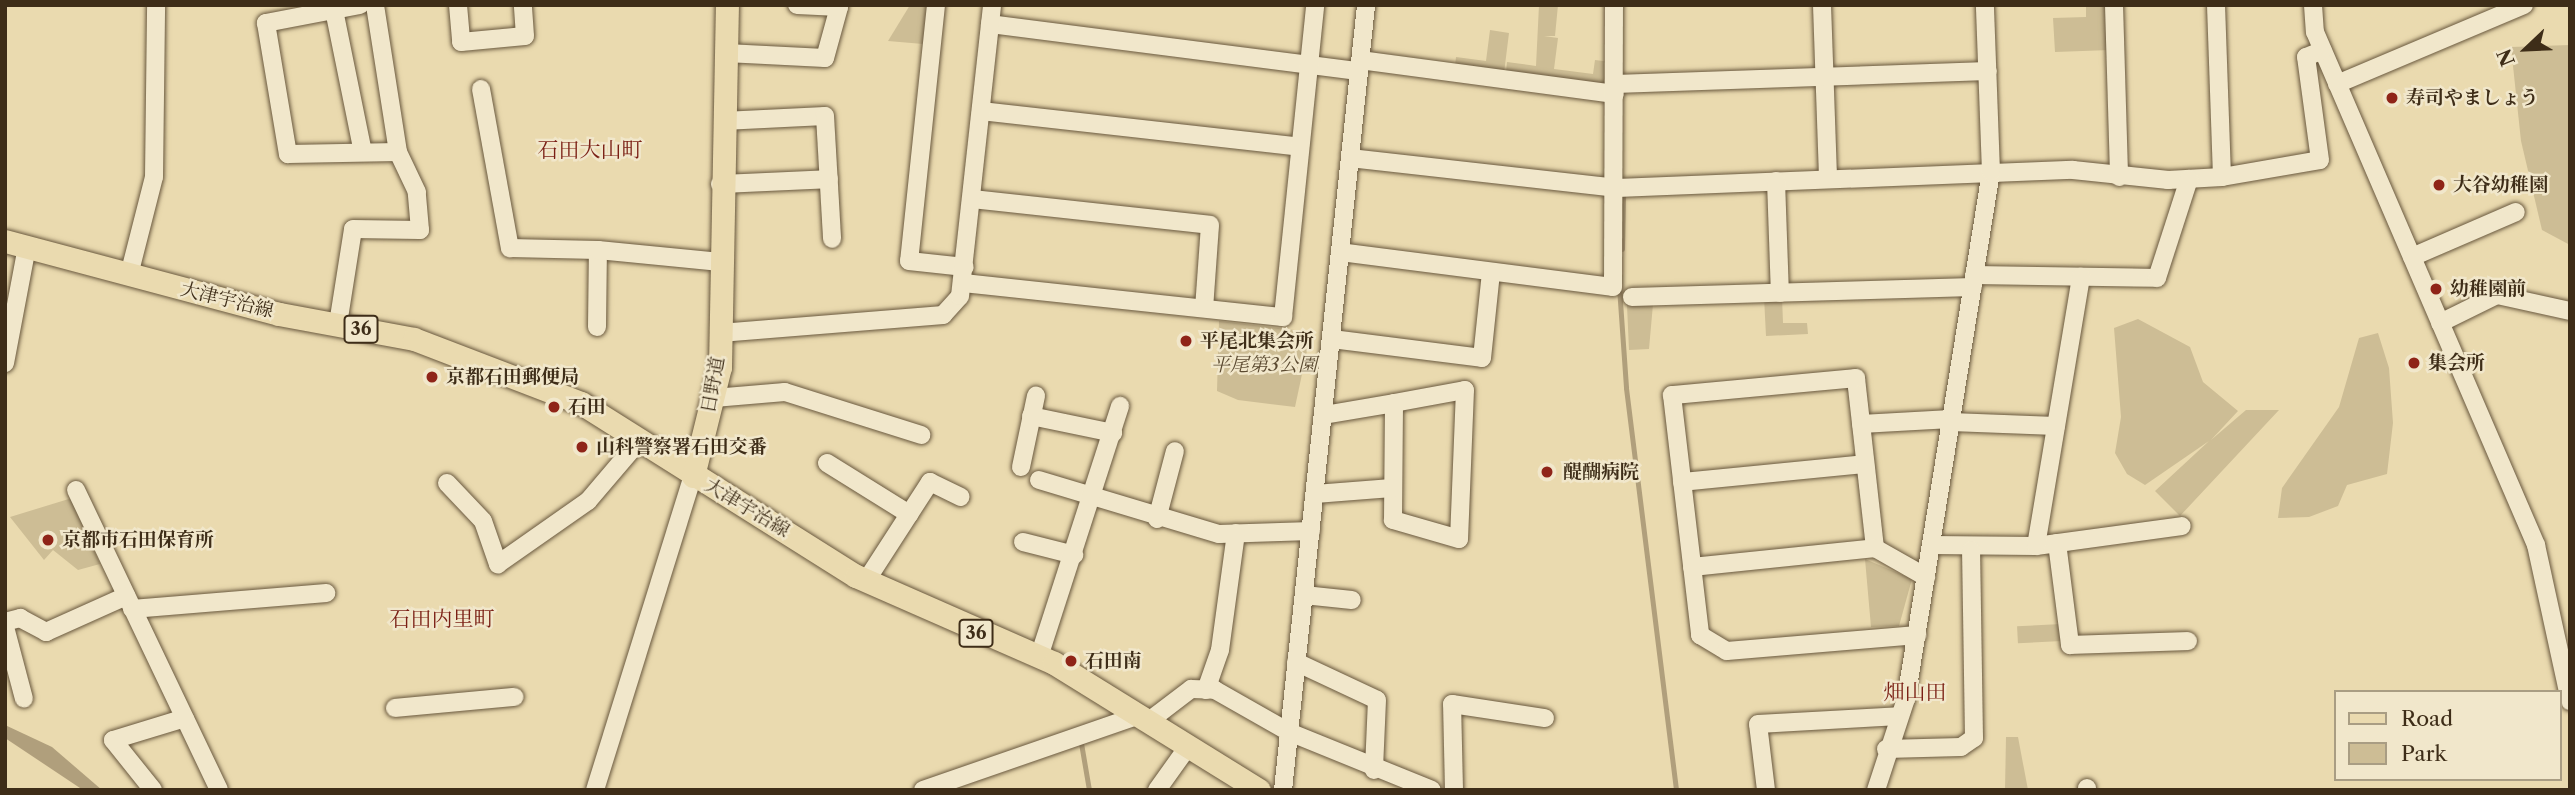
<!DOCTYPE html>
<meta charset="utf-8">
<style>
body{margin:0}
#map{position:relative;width:2575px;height:795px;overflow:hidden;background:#eadaaf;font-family:"Libre Caslon Text","Noto Serif JP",serif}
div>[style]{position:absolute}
.green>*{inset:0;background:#cdbd95;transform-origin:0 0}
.water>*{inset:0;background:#b09f7c}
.stream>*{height:5px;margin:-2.5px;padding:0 2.5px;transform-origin:2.5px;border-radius:2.5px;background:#b09f7c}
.roads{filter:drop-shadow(0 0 2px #69583e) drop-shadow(0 0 2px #69583e)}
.minor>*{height:18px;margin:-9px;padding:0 9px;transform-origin:9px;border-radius:9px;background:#f1e7cb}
.major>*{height:23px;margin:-11.5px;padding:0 11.5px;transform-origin:11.5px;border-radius:11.5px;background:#eadaaf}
.dots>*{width:19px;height:19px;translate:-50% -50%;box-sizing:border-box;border:4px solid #f1e7cb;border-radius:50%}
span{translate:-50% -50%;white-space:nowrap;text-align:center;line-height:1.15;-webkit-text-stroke:5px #f1e7cb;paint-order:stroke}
.shield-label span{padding:2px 5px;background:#f1e7cb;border:2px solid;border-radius:5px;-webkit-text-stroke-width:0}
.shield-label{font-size:18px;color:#3e2d18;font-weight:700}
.poi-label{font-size:19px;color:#3e2d18;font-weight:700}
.left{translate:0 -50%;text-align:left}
.street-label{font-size:19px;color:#3e2d18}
.park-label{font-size:19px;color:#5b4a31;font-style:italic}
.neighbourhood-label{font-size:21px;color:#7a1f14}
.frame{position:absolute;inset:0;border:7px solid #3e2d18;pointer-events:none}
.legend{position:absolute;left:2334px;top:690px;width:228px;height:91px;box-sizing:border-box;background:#f1e7cb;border:2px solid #a99d83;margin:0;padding:9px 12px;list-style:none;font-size:21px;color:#3e2d18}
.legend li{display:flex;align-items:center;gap:14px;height:35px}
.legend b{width:35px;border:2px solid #a99d83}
.north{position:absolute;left:2491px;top:14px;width:70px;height:70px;-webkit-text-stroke:5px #f1e7cb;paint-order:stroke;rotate:247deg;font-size:19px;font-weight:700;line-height:28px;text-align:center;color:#3e2d18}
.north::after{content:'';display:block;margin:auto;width:24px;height:32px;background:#3e2d18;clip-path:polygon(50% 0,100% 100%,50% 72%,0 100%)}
</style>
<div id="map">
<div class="green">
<div style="clip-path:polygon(910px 5px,930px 5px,923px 44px,888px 41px)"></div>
<div style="clip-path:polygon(1539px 5px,1558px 5px,1555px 36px,1544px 36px,1558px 38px,1554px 69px,1593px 74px,1595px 60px,1611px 62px,1607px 87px,1506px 73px,1507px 62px,1536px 66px)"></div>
<div style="clip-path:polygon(2086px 5px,2108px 5px,2110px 50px,2055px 52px,2053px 18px,2086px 17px)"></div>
<div style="clip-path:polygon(1490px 30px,1509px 33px,1504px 73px,1455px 66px,1456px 57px,1486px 61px)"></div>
<div style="clip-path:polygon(2570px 45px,2570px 245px,2542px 230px,2521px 141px,2511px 47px)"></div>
<div style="clip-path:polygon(1764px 297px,1782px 297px,1783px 323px,1807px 323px,1808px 334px,1766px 336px)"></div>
<div style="clip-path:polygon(1653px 304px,1649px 349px,1629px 350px,1627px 305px)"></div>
<div style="clip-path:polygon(2138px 319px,2190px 347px,2203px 382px,2238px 411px,2211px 440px,2246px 410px,2279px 410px,2180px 516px,2155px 491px,2209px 441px,2145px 485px,2127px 474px,2115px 453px,2121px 417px,2114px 328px)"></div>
<div style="clip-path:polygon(1219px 321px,1311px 332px,1295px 407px,1238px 400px,1217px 391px)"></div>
<div style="clip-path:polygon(2378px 333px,2389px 368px,2393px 423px,2387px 474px,2347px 485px,2338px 506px,2309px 517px,2278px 518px,2282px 488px,2339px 407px,2359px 338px)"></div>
<div style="clip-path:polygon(72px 498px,100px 564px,78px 570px,53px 550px,44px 560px,10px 517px)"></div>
<div style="clip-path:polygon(1865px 559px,1912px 579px,1899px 626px,1871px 627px)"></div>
<div style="left:2061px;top:624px;width:17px;height:44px;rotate:87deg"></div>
<div style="clip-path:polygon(2006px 737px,2018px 737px,2028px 790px,2005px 790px)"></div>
</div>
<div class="water">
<div style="clip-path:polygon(5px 725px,52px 747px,102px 790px,83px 790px,5px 738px)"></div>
</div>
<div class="stream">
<div style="left:1622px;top:249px;width:53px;rotate:-88.9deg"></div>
<div style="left:1619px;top:287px;width:101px;rotate:86deg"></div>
<div style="left:1626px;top:388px;width:405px;rotate:82.9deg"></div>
<div style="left:1081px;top:743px;width:48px;rotate:80.3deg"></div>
</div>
<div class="roads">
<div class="minor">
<div style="left:360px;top:5px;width:96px;rotate:169.2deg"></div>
<div style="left:266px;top:23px;width:133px;rotate:80.5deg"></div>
<div style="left:288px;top:154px;width:110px;rotate:-1deg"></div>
<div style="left:458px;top:5px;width:37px;rotate:85deg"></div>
<div style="left:461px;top:42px;width:64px;rotate:-5.4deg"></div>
<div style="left:525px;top:36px;width:31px;rotate:-94deg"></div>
<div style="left:936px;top:5px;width:257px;rotate:96deg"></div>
<div style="left:909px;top:261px;width:56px;rotate:6.1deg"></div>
<div style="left:1822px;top:5px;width:174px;rotate:88deg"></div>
<div style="left:2114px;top:5px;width:172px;rotate:88.3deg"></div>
<div style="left:2216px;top:5px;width:172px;rotate:88deg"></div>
<div style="left:2313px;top:5px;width:27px;rotate:86deg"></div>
<div style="left:2315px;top:32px;width:559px;rotate:66.69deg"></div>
<div style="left:2536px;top:545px;width:160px;rotate:77.7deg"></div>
<div style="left:334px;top:10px;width:145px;rotate:78.5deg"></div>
<div style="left:990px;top:24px;width:372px;rotate:7.3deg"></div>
<div style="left:726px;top:53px;width:99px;rotate:2.9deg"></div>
<div style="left:825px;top:58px;width:53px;rotate:-74.6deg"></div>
<div style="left:839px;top:7px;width:42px;rotate:-177.3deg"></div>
<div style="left:1360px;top:60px;width:257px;rotate:7.6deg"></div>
<div style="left:1615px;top:84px;width:373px;rotate:-2deg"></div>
<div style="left:2337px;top:84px;width:203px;rotate:-22.9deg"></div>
<div style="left:481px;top:89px;width:162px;rotate:79.7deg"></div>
<div style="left:510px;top:248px;width:88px;rotate:1.3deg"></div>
<div style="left:981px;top:111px;width:321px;rotate:6.4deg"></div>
<div style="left:723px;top:121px;width:102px;rotate:-2.8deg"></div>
<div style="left:825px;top:116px;width:123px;rotate:86.7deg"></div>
<div style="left:1350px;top:158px;width:269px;rotate:6.4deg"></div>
<div style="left:1617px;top:188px;width:456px;rotate:-2.3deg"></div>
<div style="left:2073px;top:170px;width:96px;rotate:6deg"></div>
<div style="left:2168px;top:180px;width:54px;rotate:-3.2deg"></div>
<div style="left:2222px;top:177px;width:99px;rotate:-9.8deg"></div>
<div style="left:2320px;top:160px;width:104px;rotate:-97.7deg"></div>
<div style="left:2306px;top:57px;width:18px;rotate:-22deg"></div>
<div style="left:1776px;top:181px;width:112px;rotate:88deg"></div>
<div style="left:720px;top:184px;width:109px;rotate:-2.6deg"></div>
<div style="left:972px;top:199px;width:239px;rotate:6.2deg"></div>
<div style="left:1210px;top:225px;width:83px;rotate:94.1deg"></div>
<div style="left:1340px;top:252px;width:275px;rotate:7.3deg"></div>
<div style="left:1613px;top:287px;width:282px;rotate:-89.8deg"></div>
<div style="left:2412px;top:257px;width:113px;rotate:-23.4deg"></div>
<div style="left:129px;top:275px;width:101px;rotate:-75.7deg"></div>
<div style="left:154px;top:177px;width:172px;rotate:-89.3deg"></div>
<div style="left:1974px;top:275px;width:183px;rotate:0.9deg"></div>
<div style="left:2157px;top:278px;width:104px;rotate:-72.1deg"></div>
<div style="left:963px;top:283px;width:322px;rotate:6.1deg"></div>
<div style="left:1283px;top:317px;width:314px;rotate:-84.1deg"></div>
<div style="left:1632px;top:297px;width:341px;rotate:-1.7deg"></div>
<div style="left:2440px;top:323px;width:64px;rotate:-26.2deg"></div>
<div style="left:2497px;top:295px;width:75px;rotate:12.4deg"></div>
<div style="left:338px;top:324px;width:96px;rotate:-81deg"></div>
<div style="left:353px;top:229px;width:67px;rotate:0.9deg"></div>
<div style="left:420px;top:230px;width:38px;rotate:-95deg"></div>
<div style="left:417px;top:192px;width:44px;rotate:-115.4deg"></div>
<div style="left:398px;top:152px;width:149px;rotate:-98.9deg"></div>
<div style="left:597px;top:327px;width:77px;rotate:-89.3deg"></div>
<div style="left:598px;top:250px;width:123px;rotate:5.6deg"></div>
<div style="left:720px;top:333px;width:224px;rotate:-4.6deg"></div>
<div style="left:943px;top:315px;width:25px;rotate:-48deg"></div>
<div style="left:960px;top:296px;width:293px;rotate:-83.7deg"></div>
<div style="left:1332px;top:339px;width:151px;rotate:7.2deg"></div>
<div style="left:1482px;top:358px;width:86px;rotate:-84deg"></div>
<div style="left:5px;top:363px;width:118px;rotate:-79.3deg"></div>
<div style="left:714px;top:398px;width:71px;rotate:-4.8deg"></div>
<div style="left:785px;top:392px;width:143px;rotate:17.5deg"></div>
<div style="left:1324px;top:415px;width:71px;rotate:-9.7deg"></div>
<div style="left:1394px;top:403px;width:72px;rotate:-10.4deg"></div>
<div style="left:1465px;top:390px;width:149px;rotate:92.3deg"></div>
<div style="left:1459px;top:539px;width:69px;rotate:-163.9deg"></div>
<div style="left:1393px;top:520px;width:117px;rotate:-89.5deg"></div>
<div style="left:1031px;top:416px;width:84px;rotate:11.7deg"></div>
<div style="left:1951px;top:422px;width:105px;rotate:2.2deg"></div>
<div style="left:1861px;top:424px;width:90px;rotate:-3.2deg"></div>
<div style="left:827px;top:463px;width:97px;rotate:31.9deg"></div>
<div style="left:1021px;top:467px;width:73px;rotate:-78.1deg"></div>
<div style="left:1039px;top:480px;width:188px;rotate:16.7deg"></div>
<div style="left:1219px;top:534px;width:92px;rotate:-1.9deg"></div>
<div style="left:1682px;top:482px;width:184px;rotate:-5.6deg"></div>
<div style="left:447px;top:483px;width:52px;rotate:46.5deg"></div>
<div style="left:483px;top:521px;width:46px;rotate:70.8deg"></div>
<div style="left:498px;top:564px;width:110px;rotate:-35deg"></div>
<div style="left:588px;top:501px;width:80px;rotate:-49.6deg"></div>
<div style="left:76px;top:490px;width:332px;rotate:64.5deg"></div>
<div style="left:1315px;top:494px;width:77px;rotate:-4.5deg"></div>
<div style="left:1157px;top:519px;width:70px;rotate:-75.2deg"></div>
<div style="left:1023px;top:542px;width:53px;rotate:14.3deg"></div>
<div style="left:2057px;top:543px;width:103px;rotate:82.7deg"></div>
<div style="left:2070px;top:645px;width:118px;rotate:-1.9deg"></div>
<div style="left:1931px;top:545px;width:105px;rotate:0.5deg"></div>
<div style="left:2036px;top:546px;width:147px;rotate:-7.8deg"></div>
<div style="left:2036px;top:546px;width:273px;rotate:-80.5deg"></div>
<div style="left:1875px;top:548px;width:171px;rotate:-96.4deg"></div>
<div style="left:1856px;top:378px;width:185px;rotate:174.7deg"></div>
<div style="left:1672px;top:395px;width:242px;rotate:83.3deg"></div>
<div style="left:1700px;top:635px;width:31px;rotate:31deg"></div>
<div style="left:1727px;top:651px;width:191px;rotate:-4.8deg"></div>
<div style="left:1692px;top:567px;width:184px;rotate:-5.9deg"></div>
<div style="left:1875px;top:548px;width:59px;rotate:29.6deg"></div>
<div style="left:866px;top:581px;width:118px;rotate:-57.1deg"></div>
<div style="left:930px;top:482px;width:34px;rotate:26deg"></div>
<div style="left:1304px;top:595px;width:48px;rotate:5.9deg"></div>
<div style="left:132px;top:609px;width:195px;rotate:-4.7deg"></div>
<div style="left:5px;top:622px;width:16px;rotate:-15deg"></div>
<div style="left:20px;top:618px;width:30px;rotate:28deg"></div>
<div style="left:46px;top:632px;width:88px;rotate:-24.2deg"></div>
<div style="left:5px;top:627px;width:74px;rotate:75.2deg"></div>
<div style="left:1039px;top:657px;width:264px;rotate:-72.1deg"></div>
<div style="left:1296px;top:662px;width:89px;rotate:25.1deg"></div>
<div style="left:1377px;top:700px;width:70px;rotate:92.5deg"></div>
<div style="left:1206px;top:690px;width:42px;rotate:-70.7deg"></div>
<div style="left:1220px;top:650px;width:118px;rotate:-82.2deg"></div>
<div style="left:395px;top:708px;width:120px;rotate:-5.3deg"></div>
<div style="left:1149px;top:721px;width:53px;rotate:-37.3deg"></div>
<div style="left:1191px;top:689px;width:24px;rotate:2deg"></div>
<div style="left:1215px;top:690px;width:85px;rotate:29.6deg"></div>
<div style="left:1289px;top:732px;width:154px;rotate:22.1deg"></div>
<div style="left:1886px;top:749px;width:75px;rotate:-1.5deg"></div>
<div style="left:1961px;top:747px;width:16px;rotate:-35deg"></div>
<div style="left:1974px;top:738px;width:188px;rotate:-90.9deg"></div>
<div style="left:2087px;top:788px;width:2px;rotate:90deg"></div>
<div style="left:153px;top:790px;width:64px;rotate:-128.7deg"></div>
<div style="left:113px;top:740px;width:75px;rotate:-17deg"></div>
<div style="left:595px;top:790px;width:329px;rotate:-72.7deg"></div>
<div style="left:923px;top:790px;width:230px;rotate:-19.1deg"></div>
<div style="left:1157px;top:790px;width:52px;rotate:-54.5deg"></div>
<div style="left:1283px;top:790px;width:789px;rotate:-83.96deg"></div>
<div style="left:1454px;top:790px;width:86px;rotate:-91.3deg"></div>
<div style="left:1452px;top:704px;width:94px;rotate:8.6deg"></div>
<div style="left:1766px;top:790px;width:66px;rotate:-96.9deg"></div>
<div style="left:1758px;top:724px;width:141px;rotate:-3.2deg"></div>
<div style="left:1876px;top:790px;width:96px;rotate:-71.8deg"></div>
<div style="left:1906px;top:699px;width:534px;rotate:-80.84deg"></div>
<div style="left:1991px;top:172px;width:167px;rotate:-92.1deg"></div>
</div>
<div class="major">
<div style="left:5px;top:241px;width:284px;rotate:14.9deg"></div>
<div style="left:279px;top:314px;width:137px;rotate:10.5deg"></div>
<div style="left:414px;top:339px;width:179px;rotate:21deg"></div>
<div style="left:581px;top:403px;width:325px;rotate:32.2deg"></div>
<div style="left:856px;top:576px;width:216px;rotate:23.7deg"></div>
<div style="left:1054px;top:663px;width:241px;rotate:31.8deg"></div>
<div style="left:693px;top:476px;width:112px;rotate:-76.1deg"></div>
<div style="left:720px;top:367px;width:362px;rotate:-88.9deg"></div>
</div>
</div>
<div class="dots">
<div style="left:2392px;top:98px;background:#8f2418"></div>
<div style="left:2439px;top:185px;background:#8f2418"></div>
<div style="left:2436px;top:289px;background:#8f2418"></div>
<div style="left:1186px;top:341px;background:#8f2418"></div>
<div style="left:2414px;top:363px;background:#8f2418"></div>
<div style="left:432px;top:377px;background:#8f2418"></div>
<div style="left:554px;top:407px;background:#8f2418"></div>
<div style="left:582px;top:447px;background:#8f2418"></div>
<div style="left:1547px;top:472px;background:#8f2418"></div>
<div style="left:48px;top:540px;background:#8f2418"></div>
<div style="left:1071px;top:661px;background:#8f2418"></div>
</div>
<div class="shield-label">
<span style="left:361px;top:329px">36</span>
<span style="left:976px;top:633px">36</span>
</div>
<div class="poi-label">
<span class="left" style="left:2406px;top:98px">寿司やましょう</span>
<span class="left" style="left:2453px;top:185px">大谷幼稚園</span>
<span class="left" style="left:2450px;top:289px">幼稚園前</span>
<span class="left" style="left:1200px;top:341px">平尾北集会所</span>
<span class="left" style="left:2428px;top:363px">集会所</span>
<span class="left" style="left:446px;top:377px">京都石田郵便局</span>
<span class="left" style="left:568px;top:407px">石田</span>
<span class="left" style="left:596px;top:447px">山科警察署石田交番</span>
<span class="left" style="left:1563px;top:472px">醍醐病院</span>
<span class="left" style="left:62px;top:540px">京都市石田保育所</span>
<span class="left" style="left:1085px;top:661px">石田南</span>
</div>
<div class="street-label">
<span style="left:227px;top:300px;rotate:14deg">大津宇治線</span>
<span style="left:713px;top:385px;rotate:-80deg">日野道</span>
<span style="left:747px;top:508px;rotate:31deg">大津宇治線</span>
</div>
<div class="park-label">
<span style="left:1264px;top:365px">平尾第3公園</span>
</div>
<div class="neighbourhood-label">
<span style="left:590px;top:150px">石田大山町</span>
<span style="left:442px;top:619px">石田内里町</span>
<span style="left:1915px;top:692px">畑山田</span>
</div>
<div class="frame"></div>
<ul class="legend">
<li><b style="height:9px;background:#eadaaf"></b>Road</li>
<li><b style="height:19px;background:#cdbd95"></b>Park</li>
</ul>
<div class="north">N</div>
</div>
